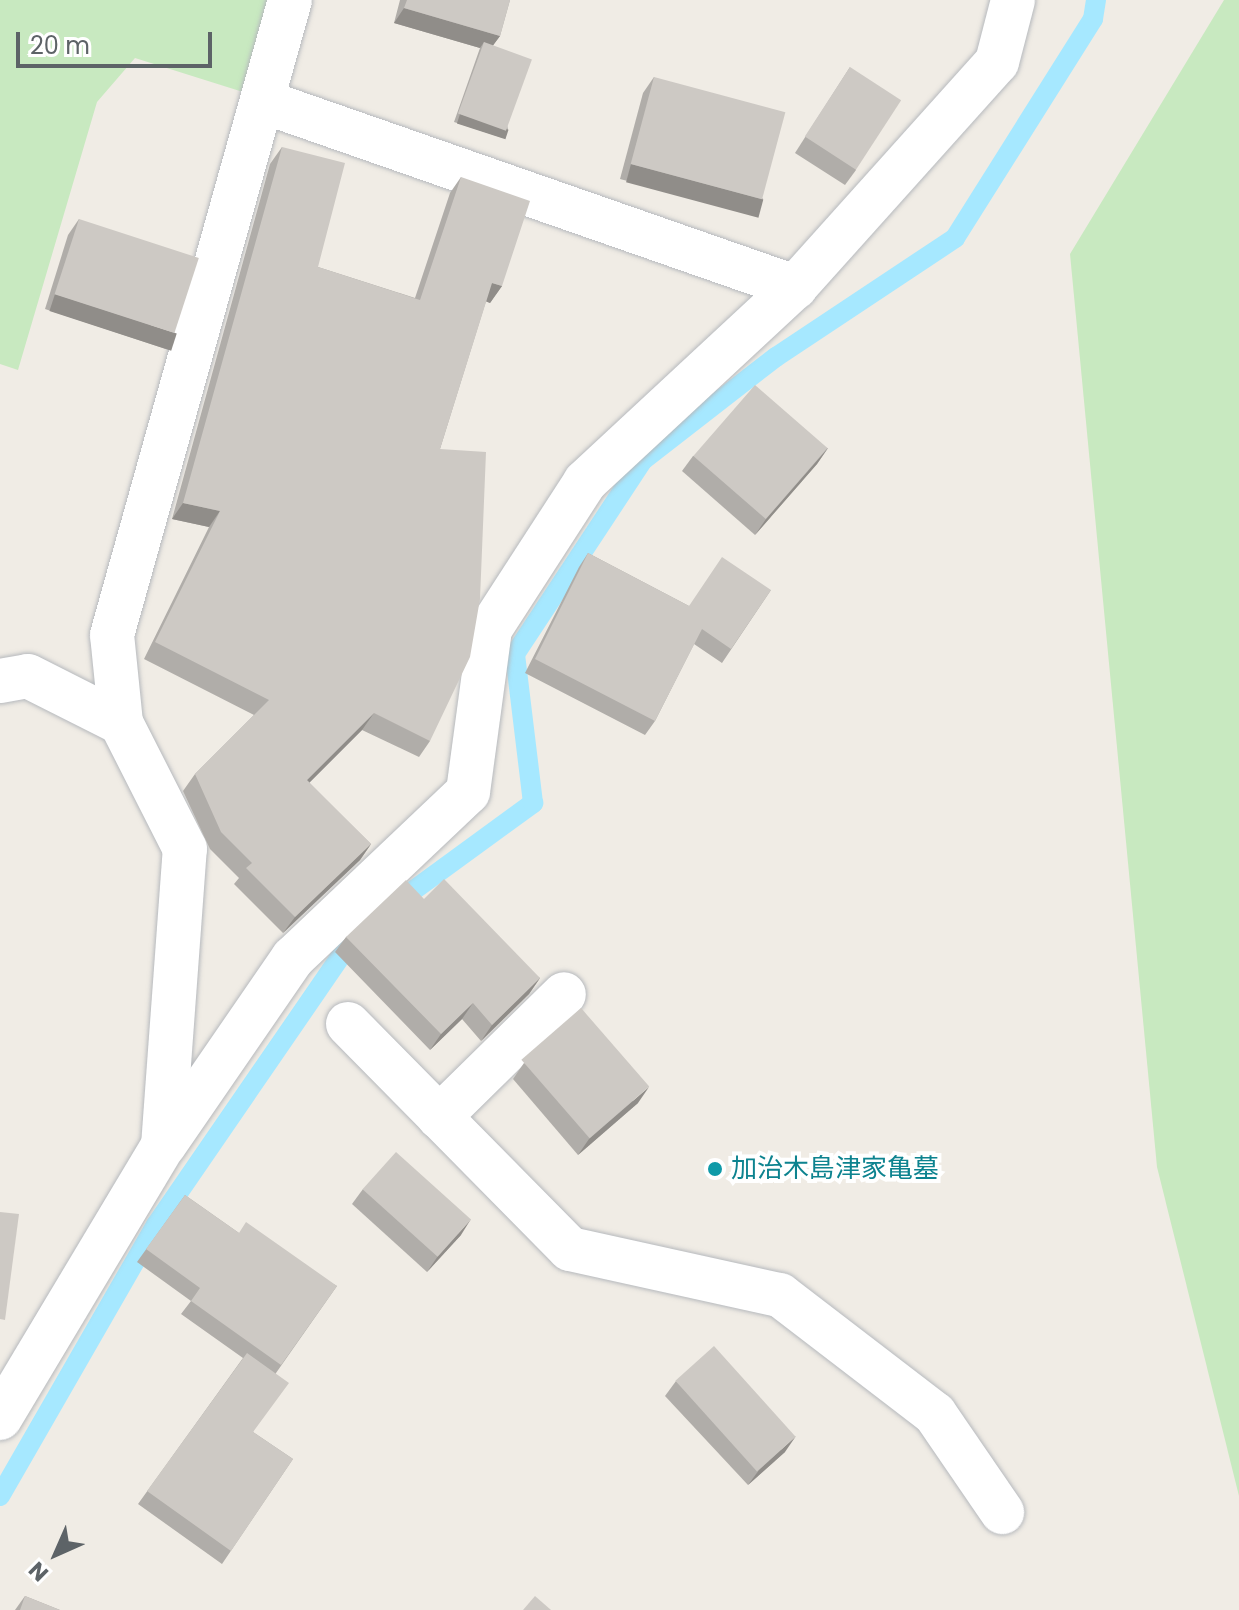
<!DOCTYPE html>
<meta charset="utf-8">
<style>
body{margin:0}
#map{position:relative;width:1239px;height:1610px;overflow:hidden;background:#f0ece5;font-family:Poppins,"Noto Sans JP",sans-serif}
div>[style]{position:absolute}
.green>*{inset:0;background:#c8e9c0}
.stream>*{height:20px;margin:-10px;padding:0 10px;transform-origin:10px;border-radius:10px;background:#a6e8ff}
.roads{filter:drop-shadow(0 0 2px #b6b9bd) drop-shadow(0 0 2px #b6b9bd)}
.minor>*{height:44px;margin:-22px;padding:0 22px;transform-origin:22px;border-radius:22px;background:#fff}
.wall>*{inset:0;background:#b0ada9}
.shaded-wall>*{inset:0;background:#908d89;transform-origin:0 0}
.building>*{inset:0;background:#cdc9c4;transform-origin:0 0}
.dots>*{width:22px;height:22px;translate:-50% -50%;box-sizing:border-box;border:4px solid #fff;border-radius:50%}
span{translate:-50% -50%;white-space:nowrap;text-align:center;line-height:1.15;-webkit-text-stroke:8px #fff;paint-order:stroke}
.culture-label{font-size:26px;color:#0d838f}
.left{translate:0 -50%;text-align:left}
.north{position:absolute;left:16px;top:1514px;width:80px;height:80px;-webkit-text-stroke:6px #fff;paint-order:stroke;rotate:225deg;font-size:22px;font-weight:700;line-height:32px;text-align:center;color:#5d6367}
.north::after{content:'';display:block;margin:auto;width:28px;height:36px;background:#5d6367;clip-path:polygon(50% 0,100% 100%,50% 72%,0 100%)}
.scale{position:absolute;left:16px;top:32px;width:196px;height:36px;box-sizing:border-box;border:4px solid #5d6367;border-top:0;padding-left:10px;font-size:24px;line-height:28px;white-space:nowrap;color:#5d6367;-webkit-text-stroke:6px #fff;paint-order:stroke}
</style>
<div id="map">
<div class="green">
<div style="clip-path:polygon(0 0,269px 0,243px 92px,135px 58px,97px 102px,18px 370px,0 364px)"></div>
<div style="clip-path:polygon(1224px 0,1239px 0,1239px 1496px,1157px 1167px,1070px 254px)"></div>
</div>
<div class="stream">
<div style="left:392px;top:906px;width:175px;rotate:-36.1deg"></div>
<div style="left:533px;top:803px;width:150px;rotate:-96.9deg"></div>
<div style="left:515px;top:654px;width:232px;rotate:-56.6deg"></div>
<div style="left:643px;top:460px;width:168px;rotate:-37.8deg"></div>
<div style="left:776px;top:357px;width:215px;rotate:-33.6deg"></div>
<div style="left:955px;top:238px;width:259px;rotate:-57.8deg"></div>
<div style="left:1093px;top:19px;width:19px;rotate:-81deg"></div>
<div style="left:0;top:1496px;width:313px;rotate:-60.1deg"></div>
<div style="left:156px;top:1225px;width:352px;rotate:-55.5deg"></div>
</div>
<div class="roads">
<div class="minor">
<div style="left:262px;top:101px;width:565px;rotate:19.24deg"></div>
<div style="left:0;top:681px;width:28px;rotate:-10deg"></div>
<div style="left:28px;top:676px;width:104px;rotate:26.8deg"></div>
<div style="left:348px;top:1024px;width:316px;rotate:45.4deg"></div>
<div style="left:570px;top:1249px;width:215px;rotate:12.4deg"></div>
<div style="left:780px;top:1295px;width:195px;rotate:37.5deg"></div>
<div style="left:935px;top:1414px;width:119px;rotate:55.6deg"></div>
<div style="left:439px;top:1117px;width:175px;rotate:-44.5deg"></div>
<div style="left:165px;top:1144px;width:226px;rotate:-55.5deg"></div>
<div style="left:293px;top:958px;width:241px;rotate:-43.5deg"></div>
<div style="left:468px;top:792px;width:164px;rotate:-82.3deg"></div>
<div style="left:490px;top:629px;width:175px;rotate:-57.1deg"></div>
<div style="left:585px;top:482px;width:287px;rotate:-42.9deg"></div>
<div style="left:795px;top:287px;width:302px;rotate:-48.1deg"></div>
<div style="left:997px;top:62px;width:64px;rotate:-75.5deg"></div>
<div style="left:0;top:1418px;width:317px;rotate:-59.1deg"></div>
<div style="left:163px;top:1146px;width:298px;rotate:-85.8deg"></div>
<div style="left:185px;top:849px;width:141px;rotate:-116.9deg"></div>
<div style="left:121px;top:723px;width:88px;rotate:-95.8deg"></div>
<div style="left:112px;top:635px;width:659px;rotate:-74.34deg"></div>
</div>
</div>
<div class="wall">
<div style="clip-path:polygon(400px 0,510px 0,500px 36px,493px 45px,508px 130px,503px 138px,454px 122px,480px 48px,394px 23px)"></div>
<div style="clip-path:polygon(850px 67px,856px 170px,845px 185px,795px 153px)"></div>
<div style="clip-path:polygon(654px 77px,763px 199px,752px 214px,620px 179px,643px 93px)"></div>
<div style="clip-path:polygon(282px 147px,318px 267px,415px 298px,450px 193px,461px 177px,502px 286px,490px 303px,486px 301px,440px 449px,430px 741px,419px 757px,362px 730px,309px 783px,371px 844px,360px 860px,283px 933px,234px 884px,239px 878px,210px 849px,183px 791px,195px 774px,254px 715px,144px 659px,209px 527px,172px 519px,270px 164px)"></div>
<div style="clip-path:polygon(79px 219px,166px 349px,45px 309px,68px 235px)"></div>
<div style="clip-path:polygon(828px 448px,817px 464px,755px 535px,682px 471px,693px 456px)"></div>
<div style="clip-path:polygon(588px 553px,689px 606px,771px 590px,722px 663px,694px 644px,655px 721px,645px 735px,525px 673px,579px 567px)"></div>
<div style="clip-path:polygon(424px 899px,540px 978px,529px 994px,481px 1041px,462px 1019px,430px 1050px,335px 952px,346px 937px)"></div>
<div style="clip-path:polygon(524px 1063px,638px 1103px,578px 1155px,513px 1079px)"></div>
<div style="clip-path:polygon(363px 1189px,461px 1235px,427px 1272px,352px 1204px)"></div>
<div style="clip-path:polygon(185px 1195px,239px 1233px,337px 1286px,276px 1373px,253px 1432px,293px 1459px,222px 1564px,138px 1504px,243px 1358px,181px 1314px,191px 1301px,137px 1262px)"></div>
<div style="clip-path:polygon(676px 1381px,785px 1452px,748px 1485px,665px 1396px)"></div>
<div style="clip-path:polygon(25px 1596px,60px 1610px,15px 1610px)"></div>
</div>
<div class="shaded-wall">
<div style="clip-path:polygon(404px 8px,500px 36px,489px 51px,484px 42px,480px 48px,394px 23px)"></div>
<div style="left:460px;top:114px;width:51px;height:10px;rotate:18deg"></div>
<div style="left:631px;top:164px;width:137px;height:19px;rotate:15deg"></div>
<div style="clip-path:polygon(492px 283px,502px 286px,490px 303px,480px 299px)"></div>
<div style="left:55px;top:294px;width:128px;height:18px;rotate:18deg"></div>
<div style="clip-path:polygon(828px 448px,817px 464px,755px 535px,766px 519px)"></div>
<div style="clip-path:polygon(183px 503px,220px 511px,209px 527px,172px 519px)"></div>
<div style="clip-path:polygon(374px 713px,362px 730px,296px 796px,307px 780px)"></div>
<div style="clip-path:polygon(371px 844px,360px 860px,283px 933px,295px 917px)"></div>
<div style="clip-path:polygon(540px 978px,529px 994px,481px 1041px,492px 1025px)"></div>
<div style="clip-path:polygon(473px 1003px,462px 1019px,430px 1050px,441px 1034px)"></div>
<div style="clip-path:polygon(649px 1087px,638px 1103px,578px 1155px,589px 1139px)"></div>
<div style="clip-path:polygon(471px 1219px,461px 1235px,427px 1272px,438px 1256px)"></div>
<div style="clip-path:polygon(796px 1436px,785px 1452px,748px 1485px,759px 1470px)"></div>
</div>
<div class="building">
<div style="clip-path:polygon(407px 0,510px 0,500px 36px,404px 8px)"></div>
<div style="left:484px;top:42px;width:51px;height:76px;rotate:20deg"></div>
<div style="left:850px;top:67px;width:61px;height:83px;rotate:33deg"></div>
<div style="left:654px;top:77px;width:136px;height:90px;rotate:15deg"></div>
<div style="clip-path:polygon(282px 147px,345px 163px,318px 267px,420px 300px,461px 177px,530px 201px,502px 286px,492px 283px,440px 449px,486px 452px,480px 599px,470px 657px,430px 741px,374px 713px,307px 780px,371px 844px,295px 917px,246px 868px,252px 863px,221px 832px,195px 774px,269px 700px,155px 642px,220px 511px,183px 503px)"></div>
<div style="left:79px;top:219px;width:126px;height:79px;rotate:18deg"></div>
<div style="left:755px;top:385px;width:96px;height:94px;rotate:41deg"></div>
<div style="clip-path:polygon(588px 553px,689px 606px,722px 557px,771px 590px,731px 649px,702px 629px,655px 721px,535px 659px)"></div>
<div style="clip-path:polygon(444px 879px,540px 978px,492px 1025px,473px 1003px,441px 1034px,346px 937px,406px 880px,424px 899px)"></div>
<div style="left:581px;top:1008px;width:104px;height:79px;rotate:49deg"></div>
<div style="left:396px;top:1152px;width:101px;height:50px;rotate:42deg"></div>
<div style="clip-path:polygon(185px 1195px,239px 1233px,246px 1222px,337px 1286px,281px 1365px,191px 1301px,200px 1288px,146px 1249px)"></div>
<div style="clip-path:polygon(0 1212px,19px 1214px,5px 1320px,0 1319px)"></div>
<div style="left:714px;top:1346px;width:122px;height:52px;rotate:48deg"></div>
<div style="clip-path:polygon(247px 1353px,289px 1383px,253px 1432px,293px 1459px,231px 1551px,147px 1491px)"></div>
<div style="clip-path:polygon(25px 1596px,60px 1610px,20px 1610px)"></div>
<div style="clip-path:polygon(535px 1596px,551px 1610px,523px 1610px)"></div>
</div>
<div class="dots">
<div style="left:715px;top:1169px;background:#0f9aa8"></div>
</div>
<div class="culture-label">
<span class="left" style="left:731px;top:1169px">加治木島津家亀墓</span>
</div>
<div class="north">N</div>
<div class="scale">20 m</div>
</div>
